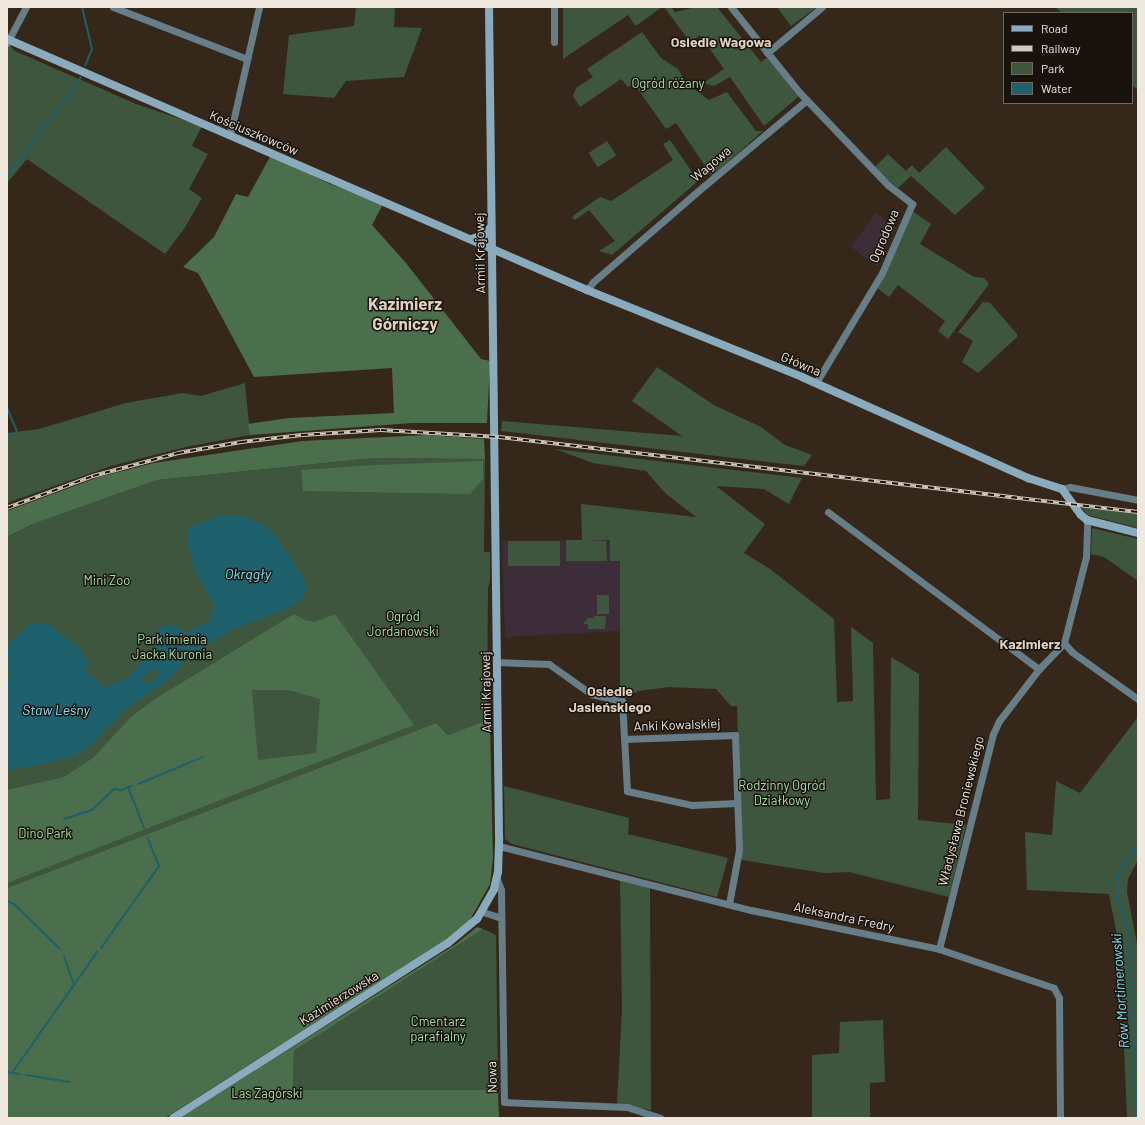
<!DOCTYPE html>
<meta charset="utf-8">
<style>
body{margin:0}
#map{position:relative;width:1145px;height:1125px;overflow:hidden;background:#35281a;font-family:Barlow,sans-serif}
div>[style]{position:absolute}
.education>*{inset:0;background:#3d2d38}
.green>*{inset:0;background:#3e563e;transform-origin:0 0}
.forest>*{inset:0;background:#4b6e4c}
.water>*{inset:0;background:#1e606c}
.stream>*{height:2px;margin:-1px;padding:0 1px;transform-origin:1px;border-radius:1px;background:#1e606c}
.street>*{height:7px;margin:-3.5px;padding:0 3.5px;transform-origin:3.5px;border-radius:3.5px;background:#677d88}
.secondary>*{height:8px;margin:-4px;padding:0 4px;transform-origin:4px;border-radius:4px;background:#89abbd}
.rail>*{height:3.5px;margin-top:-1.75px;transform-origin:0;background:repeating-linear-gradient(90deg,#18120c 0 6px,#d1c8bd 0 12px);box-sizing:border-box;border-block:1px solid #d1c8bd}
span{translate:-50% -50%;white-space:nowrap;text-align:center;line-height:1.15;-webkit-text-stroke:3px #18120c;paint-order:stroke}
.park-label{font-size:13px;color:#a6dfa6}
.street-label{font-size:13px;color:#f0e8de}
.neighbourhood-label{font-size:14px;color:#e1d1be;font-weight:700}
.water-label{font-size:14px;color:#7de0f4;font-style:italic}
.district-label{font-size:17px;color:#e1d1be;font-weight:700}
.frame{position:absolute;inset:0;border:8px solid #f0e8de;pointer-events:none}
.legend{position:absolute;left:1003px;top:12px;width:130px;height:92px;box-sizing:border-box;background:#18120c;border:1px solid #6e6860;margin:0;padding:5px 7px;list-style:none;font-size:12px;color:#f0e8de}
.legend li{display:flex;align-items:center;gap:8px;height:20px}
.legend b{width:20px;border:1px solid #6e6860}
</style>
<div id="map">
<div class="education">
<div style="clip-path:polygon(876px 213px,896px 228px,885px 245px,886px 247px,878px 267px,851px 247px)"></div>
<div style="clip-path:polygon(610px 540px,620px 561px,620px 631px,505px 637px,502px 541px)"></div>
</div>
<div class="green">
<div style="clip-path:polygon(356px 7px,395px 7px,394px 27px,422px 28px,404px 77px,346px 81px,334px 98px,283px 94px,289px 35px,354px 26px)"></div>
<div style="clip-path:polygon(563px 7px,662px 7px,636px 26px,628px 15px,563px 59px)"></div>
<div style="clip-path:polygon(664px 7px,671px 7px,675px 12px,696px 7px,717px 7px,761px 62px,768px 57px,798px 97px,764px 126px,730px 77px,714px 86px,706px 84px,705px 82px,724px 69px,700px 35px,685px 46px,683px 43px,688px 39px)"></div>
<div style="clip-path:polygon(777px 7px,797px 8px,817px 7px,791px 26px)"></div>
<div style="clip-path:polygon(1055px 7px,1138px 7px,1138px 90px,1132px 85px,1132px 13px,1062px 13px)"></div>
<div style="clip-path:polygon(642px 32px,661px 58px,678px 69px,687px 84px,709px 100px,727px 92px,756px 131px,763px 131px,712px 176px,676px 123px,666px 129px,634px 84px,628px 87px,621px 79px,580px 107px,573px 96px,576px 88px,593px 77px,587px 69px)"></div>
<div style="clip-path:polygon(7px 43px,15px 51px,136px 104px,202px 126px,192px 146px,208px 154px,189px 189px,202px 198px,184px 229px,165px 254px,27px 159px,7px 183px)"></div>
<div style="clip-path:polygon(670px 140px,698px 181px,612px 255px,599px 251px,615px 241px,589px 210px,575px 220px,572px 218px,574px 215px,600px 197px,611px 201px,673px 160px,663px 144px)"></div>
<div style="left:607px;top:141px;width:17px;height:22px;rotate:57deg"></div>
<div style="clip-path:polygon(946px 147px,985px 188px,955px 215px,911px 176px,898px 188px,874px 168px,888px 154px,906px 171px,912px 165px,919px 173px)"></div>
<div style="clip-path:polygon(911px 210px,931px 224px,920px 244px,974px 277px,984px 278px,989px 284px,948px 339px,938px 331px,945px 321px,898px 285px,889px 297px,877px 288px)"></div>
<div style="clip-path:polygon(983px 302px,990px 303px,1017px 334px,1017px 337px,978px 373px,962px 362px,973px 341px,958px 332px)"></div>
<div style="clip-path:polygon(657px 367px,714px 405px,761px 427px,785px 445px,812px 455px,804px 466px,501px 431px,502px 421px,682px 436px,632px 401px)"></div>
<div style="clip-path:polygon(245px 383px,250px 435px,186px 447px,111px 466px,7px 503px,7px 433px,39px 429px,126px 403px,183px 393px,201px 396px)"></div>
<div style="clip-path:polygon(555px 449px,802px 478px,789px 504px,764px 489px,716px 486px,765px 524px,744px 553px,770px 569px,834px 619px,837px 702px,853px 701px,851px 627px,873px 643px,876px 800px,890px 799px,891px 657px,919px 674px,918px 820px,966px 825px,949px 897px,849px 872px,824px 873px,742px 860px,737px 706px,731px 706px,716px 689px,669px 687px,638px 691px,626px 698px,620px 695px,620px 561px,610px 561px,610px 540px,587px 540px,606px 541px,607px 561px,566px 561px,566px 540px,582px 540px,581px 504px,696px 517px,665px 493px,646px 471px,593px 463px)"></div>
<div style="clip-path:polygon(374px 458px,485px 459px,484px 552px,490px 552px,490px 582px,488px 587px,487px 720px,448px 735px,436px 723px,7px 888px,7px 537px,33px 524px,157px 480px)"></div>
<div style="clip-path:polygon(1081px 507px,1138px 514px,1138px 528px,1088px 515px)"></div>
<div style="clip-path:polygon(1092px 528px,1138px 539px,1138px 581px,1104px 557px,1091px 554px)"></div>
<div style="left:560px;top:541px;width:25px;height:52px;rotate:90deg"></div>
<div style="left:597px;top:595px;width:12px;height:19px"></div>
<div style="clip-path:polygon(594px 616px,606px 616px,605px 629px,588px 629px,588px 624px,583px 624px,588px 618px,594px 618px)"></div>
<div style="clip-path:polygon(1138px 717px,1138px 860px,1128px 879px,1127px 892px,1138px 949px,1138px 1118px,1127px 1118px,1123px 1025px,1128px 1024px,1127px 1010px,1123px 1008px,1119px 946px,1109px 894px,1027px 890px,1025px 832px,1052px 835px,1056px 781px,1080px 793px)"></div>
<div style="clip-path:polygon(504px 786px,629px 818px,628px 834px,728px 858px,717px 897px,512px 844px,505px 839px)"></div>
<div style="clip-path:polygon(620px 880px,650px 888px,651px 1110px,617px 1104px,622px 1010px)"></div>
<div style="clip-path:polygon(483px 929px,496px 935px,498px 1090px,293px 1090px,294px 1051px)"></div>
<div style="clip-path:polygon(883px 1020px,885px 1082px,870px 1083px,870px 1118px,812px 1118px,812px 1055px,839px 1053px,840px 1022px)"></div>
</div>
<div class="forest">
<div style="clip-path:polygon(271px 155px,330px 184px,383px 204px,372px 225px,406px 263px,481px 359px,490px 361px,487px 423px,412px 423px,250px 435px,248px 424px,289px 418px,394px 413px,392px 368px,254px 377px,198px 273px,183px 267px,214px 237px,236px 194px,248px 197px)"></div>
<div style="clip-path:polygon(427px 435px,484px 439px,485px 459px,374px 458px,157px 480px,33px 524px,7px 537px,7px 511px,99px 477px,154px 463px,302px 441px)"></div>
<div style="clip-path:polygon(483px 461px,483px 479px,470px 494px,303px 491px,301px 470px,374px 465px)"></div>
<div style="clip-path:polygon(evenodd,294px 614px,305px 620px,315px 622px,335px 614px,414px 725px,7px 883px,7px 790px,64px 777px,93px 758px,131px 717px,155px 699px,294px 614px,252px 690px,288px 690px,320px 699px,316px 753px,258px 760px,252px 690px)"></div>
<div style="clip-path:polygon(487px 720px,490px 722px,493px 858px,490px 884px,466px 927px,165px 1118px,7px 1118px,7px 888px,436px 723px,448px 735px)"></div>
<div style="clip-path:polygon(477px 927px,483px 929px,294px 1051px,293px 1090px,498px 1090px,499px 1118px,180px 1118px,456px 944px)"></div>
</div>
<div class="water">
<div style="clip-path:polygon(evenodd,220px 515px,240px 515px,252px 519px,273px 532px,304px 578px,307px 590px,301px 600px,283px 611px,235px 628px,188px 657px,171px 678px,125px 710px,89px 747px,74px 757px,7px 771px,7px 678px,11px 672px,7px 666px,7px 645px,32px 623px,47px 623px,77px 646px,90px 662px,85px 670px,105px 687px,126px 679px,154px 650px,157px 632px,161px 626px,171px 625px,188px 632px,211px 619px,214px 605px,194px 569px,187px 537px,188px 530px,192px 526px,220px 515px,153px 670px,158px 670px,159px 675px,146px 683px,143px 677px,153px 670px)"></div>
</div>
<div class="stream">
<div style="left:82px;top:7px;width:43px;rotate:76.6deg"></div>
<div style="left:92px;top:49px;width:18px;rotate:112deg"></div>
<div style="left:7px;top:177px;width:124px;rotate:-53.5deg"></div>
<div style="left:7px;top:408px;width:26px;rotate:67deg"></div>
<div style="left:17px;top:432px;width:12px;rotate:145deg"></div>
<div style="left:138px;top:784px;width:70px;rotate:-22.6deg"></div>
<div style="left:128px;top:787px;width:44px;rotate:68.7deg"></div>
<div style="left:64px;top:819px;width:29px;rotate:-18deg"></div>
<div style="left:92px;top:810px;width:30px;rotate:-44deg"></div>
<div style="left:114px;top:789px;width:8px;rotate:7deg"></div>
<div style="left:122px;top:790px;width:10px;rotate:-24deg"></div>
<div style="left:7px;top:901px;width:8px;rotate:23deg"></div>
<div style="left:14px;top:904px;width:64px;rotate:44.4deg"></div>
<div style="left:101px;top:948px;width:100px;rotate:-54.7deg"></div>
<div style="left:159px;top:866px;width:31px;rotate:-112deg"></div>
<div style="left:64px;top:956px;width:31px;rotate:71deg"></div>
<div style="left:7px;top:1072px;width:13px;rotate:9deg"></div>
<div style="left:12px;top:1073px;width:148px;rotate:-54.9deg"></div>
<div style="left:26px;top:1075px;width:44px;rotate:9.2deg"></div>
<div style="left:1137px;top:1118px;width:182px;rotate:-92.5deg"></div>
<div style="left:1129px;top:936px;width:36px;rotate:-106deg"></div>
<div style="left:1119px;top:901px;width:26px;rotate:-90deg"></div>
<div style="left:1119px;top:875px;width:13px;rotate:-72deg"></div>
<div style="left:1123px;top:863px;width:23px;rotate:-50deg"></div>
</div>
<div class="street">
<div style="left:113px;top:7px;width:144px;rotate:21.2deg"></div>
<div style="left:731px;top:7px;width:109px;rotate:51.3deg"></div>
<div style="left:799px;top:92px;width:129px;rotate:46.3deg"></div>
<div style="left:888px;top:185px;width:31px;rotate:38deg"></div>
<div style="left:912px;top:204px;width:75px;rotate:113.5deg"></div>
<div style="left:882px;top:273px;width:128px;rotate:121deg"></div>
<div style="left:554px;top:42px;width:35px;rotate:-90deg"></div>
<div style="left:7px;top:43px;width:41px;rotate:-62.2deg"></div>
<div style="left:767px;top:53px;width:72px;rotate:-39.9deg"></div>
<div style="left:230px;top:135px;width:131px;rotate:-77.2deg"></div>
<div style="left:587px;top:290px;width:10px;rotate:-53deg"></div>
<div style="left:593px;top:282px;width:147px;rotate:-40.9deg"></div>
<div style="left:704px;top:186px;width:134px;rotate:-39.9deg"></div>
<div style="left:1062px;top:489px;width:8px;rotate:-14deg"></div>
<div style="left:1070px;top:487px;width:69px;rotate:10.8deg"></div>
<div style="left:828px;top:512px;width:263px;rotate:36.7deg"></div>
<div style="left:1064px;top:643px;width:12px;rotate:48deg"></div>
<div style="left:1072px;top:652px;width:81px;rotate:35.5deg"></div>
<div style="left:497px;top:662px;width:52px;rotate:2.2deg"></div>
<div style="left:549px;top:664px;width:52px;rotate:35.5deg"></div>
<div style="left:591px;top:694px;width:32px;rotate:13deg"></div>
<div style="left:622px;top:701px;width:90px;rotate:86.8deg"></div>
<div style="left:627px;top:791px;width:66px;rotate:12.2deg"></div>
<div style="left:692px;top:805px;width:45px;rotate:-2.5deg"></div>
<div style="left:624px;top:739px;width:111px;rotate:-2.1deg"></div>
<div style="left:735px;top:735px;width:115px;rotate:88deg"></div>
<div style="left:739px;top:850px;width:55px;rotate:100.5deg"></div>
<div style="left:499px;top:846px;width:260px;rotate:14.3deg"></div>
<div style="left:751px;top:910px;width:192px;rotate:11.7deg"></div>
<div style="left:939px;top:949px;width:121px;rotate:18.7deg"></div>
<div style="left:1054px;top:988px;width:11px;rotate:63deg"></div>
<div style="left:1059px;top:998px;width:120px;rotate:89.5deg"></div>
<div style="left:497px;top:879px;width:12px;rotate:70deg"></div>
<div style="left:501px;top:890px;width:212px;rotate:89.2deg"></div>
<div style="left:504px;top:1102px;width:123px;rotate:2.3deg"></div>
<div style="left:627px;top:1107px;width:35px;rotate:18deg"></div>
<div style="left:483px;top:912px;width:19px;rotate:18deg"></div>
<div style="left:939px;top:949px;width:222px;rotate:-75.9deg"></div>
<div style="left:993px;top:734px;width:14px;rotate:-65deg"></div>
<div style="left:999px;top:721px;width:66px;rotate:-52.4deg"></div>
<div style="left:1039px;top:669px;width:36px;rotate:-46deg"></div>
<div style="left:1064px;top:643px;width:89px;rotate:-75.7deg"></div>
<div style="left:1086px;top:557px;width:37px;rotate:-88deg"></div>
</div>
<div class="secondary">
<div style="left:7px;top:39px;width:632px;rotate:23.4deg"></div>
<div style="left:587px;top:290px;width:232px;rotate:22deg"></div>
<div style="left:802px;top:377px;width:248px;rotate:24.1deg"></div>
<div style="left:1028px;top:478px;width:36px;rotate:18deg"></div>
<div style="left:1062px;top:489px;width:32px;rotate:54deg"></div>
<div style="left:1081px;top:515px;width:8px;rotate:40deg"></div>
<div style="left:1087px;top:520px;width:53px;rotate:14.3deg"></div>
<div style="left:471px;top:239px;width:14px;rotate:-17deg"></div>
<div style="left:484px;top:235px;width:11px;rotate:-49deg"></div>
<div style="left:173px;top:1118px;width:326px;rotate:-32.5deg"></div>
<div style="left:448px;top:943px;width:38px;rotate:-40deg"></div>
<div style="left:477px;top:919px;width:34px;rotate:-60deg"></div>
<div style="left:494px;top:889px;width:17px;rotate:-77deg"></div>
<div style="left:498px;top:872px;width:35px;rotate:-88deg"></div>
<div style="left:499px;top:837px;width:830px;rotate:-90.69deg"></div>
</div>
<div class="rail">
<div style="left:7px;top:508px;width:92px;rotate:-20.4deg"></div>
<div style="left:93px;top:476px;width:88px;rotate:-15.1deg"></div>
<div style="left:178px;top:453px;width:64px;rotate:-9.9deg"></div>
<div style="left:241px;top:442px;width:61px;rotate:-6.5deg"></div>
<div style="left:302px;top:435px;width:79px;rotate:-3.6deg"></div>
<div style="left:381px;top:430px;width:118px;rotate:3.4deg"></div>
<div style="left:499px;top:437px;width:643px;rotate:6.69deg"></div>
</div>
<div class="park-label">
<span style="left:668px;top:83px">Ogród różany</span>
<span style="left:107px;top:580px">Mini Zoo</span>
<span style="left:403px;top:624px">Ogród<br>Jordanowski</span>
<span style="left:172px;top:647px">Park imienia<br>Jacka Kuronia</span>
<span style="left:782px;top:793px">Rodzinny Ogród<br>Działkowy</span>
<span style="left:45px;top:833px">Dino Park</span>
<span style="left:438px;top:1029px">Cmentarz<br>parafialny</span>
<span style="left:267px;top:1093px">Las Zagórski</span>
</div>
<div class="street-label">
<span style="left:254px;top:133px;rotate:23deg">Kościuszkowców</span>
<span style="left:711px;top:164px;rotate:-40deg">Wagowa</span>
<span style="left:884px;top:236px;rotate:-67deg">Ogrodowa</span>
<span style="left:480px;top:253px;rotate:-91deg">Armii Krajowej</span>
<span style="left:801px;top:364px;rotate:23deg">Główna</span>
<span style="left:486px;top:692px;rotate:-91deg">Armii Krajowej</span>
<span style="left:677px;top:725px;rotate:-2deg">Anki Kowalskiej</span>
<span style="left:961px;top:811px;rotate:-76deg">Władysława Broniewskiego</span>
<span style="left:844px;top:917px;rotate:12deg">Aleksandra Fredry</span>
<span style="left:339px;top:998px;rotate:-32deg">Kazimierzowska</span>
<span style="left:492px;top:1077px;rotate:-91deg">Nowa</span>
</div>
<div class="neighbourhood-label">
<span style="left:721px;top:42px">Osiedle Wagowa</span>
<span style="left:1030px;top:644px">Kazimierz</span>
<span style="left:610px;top:699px">Osiedle<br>Jasieńskiego</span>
</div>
<div class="water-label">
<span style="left:248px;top:574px">Okrągły</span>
<span style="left:56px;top:710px">Staw Leśny</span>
<span style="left:1120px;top:991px;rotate:-94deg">Rów Mortimerowski</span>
</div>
<div class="district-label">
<span style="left:405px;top:314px">Kazimierz<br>Górniczy</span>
</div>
<div class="frame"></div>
<ul class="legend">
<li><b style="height:5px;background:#89abbd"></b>Road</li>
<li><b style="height:5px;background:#d1c8bd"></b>Railway</li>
<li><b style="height:11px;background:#3e563e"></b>Park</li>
<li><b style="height:11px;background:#1e606c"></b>Water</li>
</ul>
</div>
